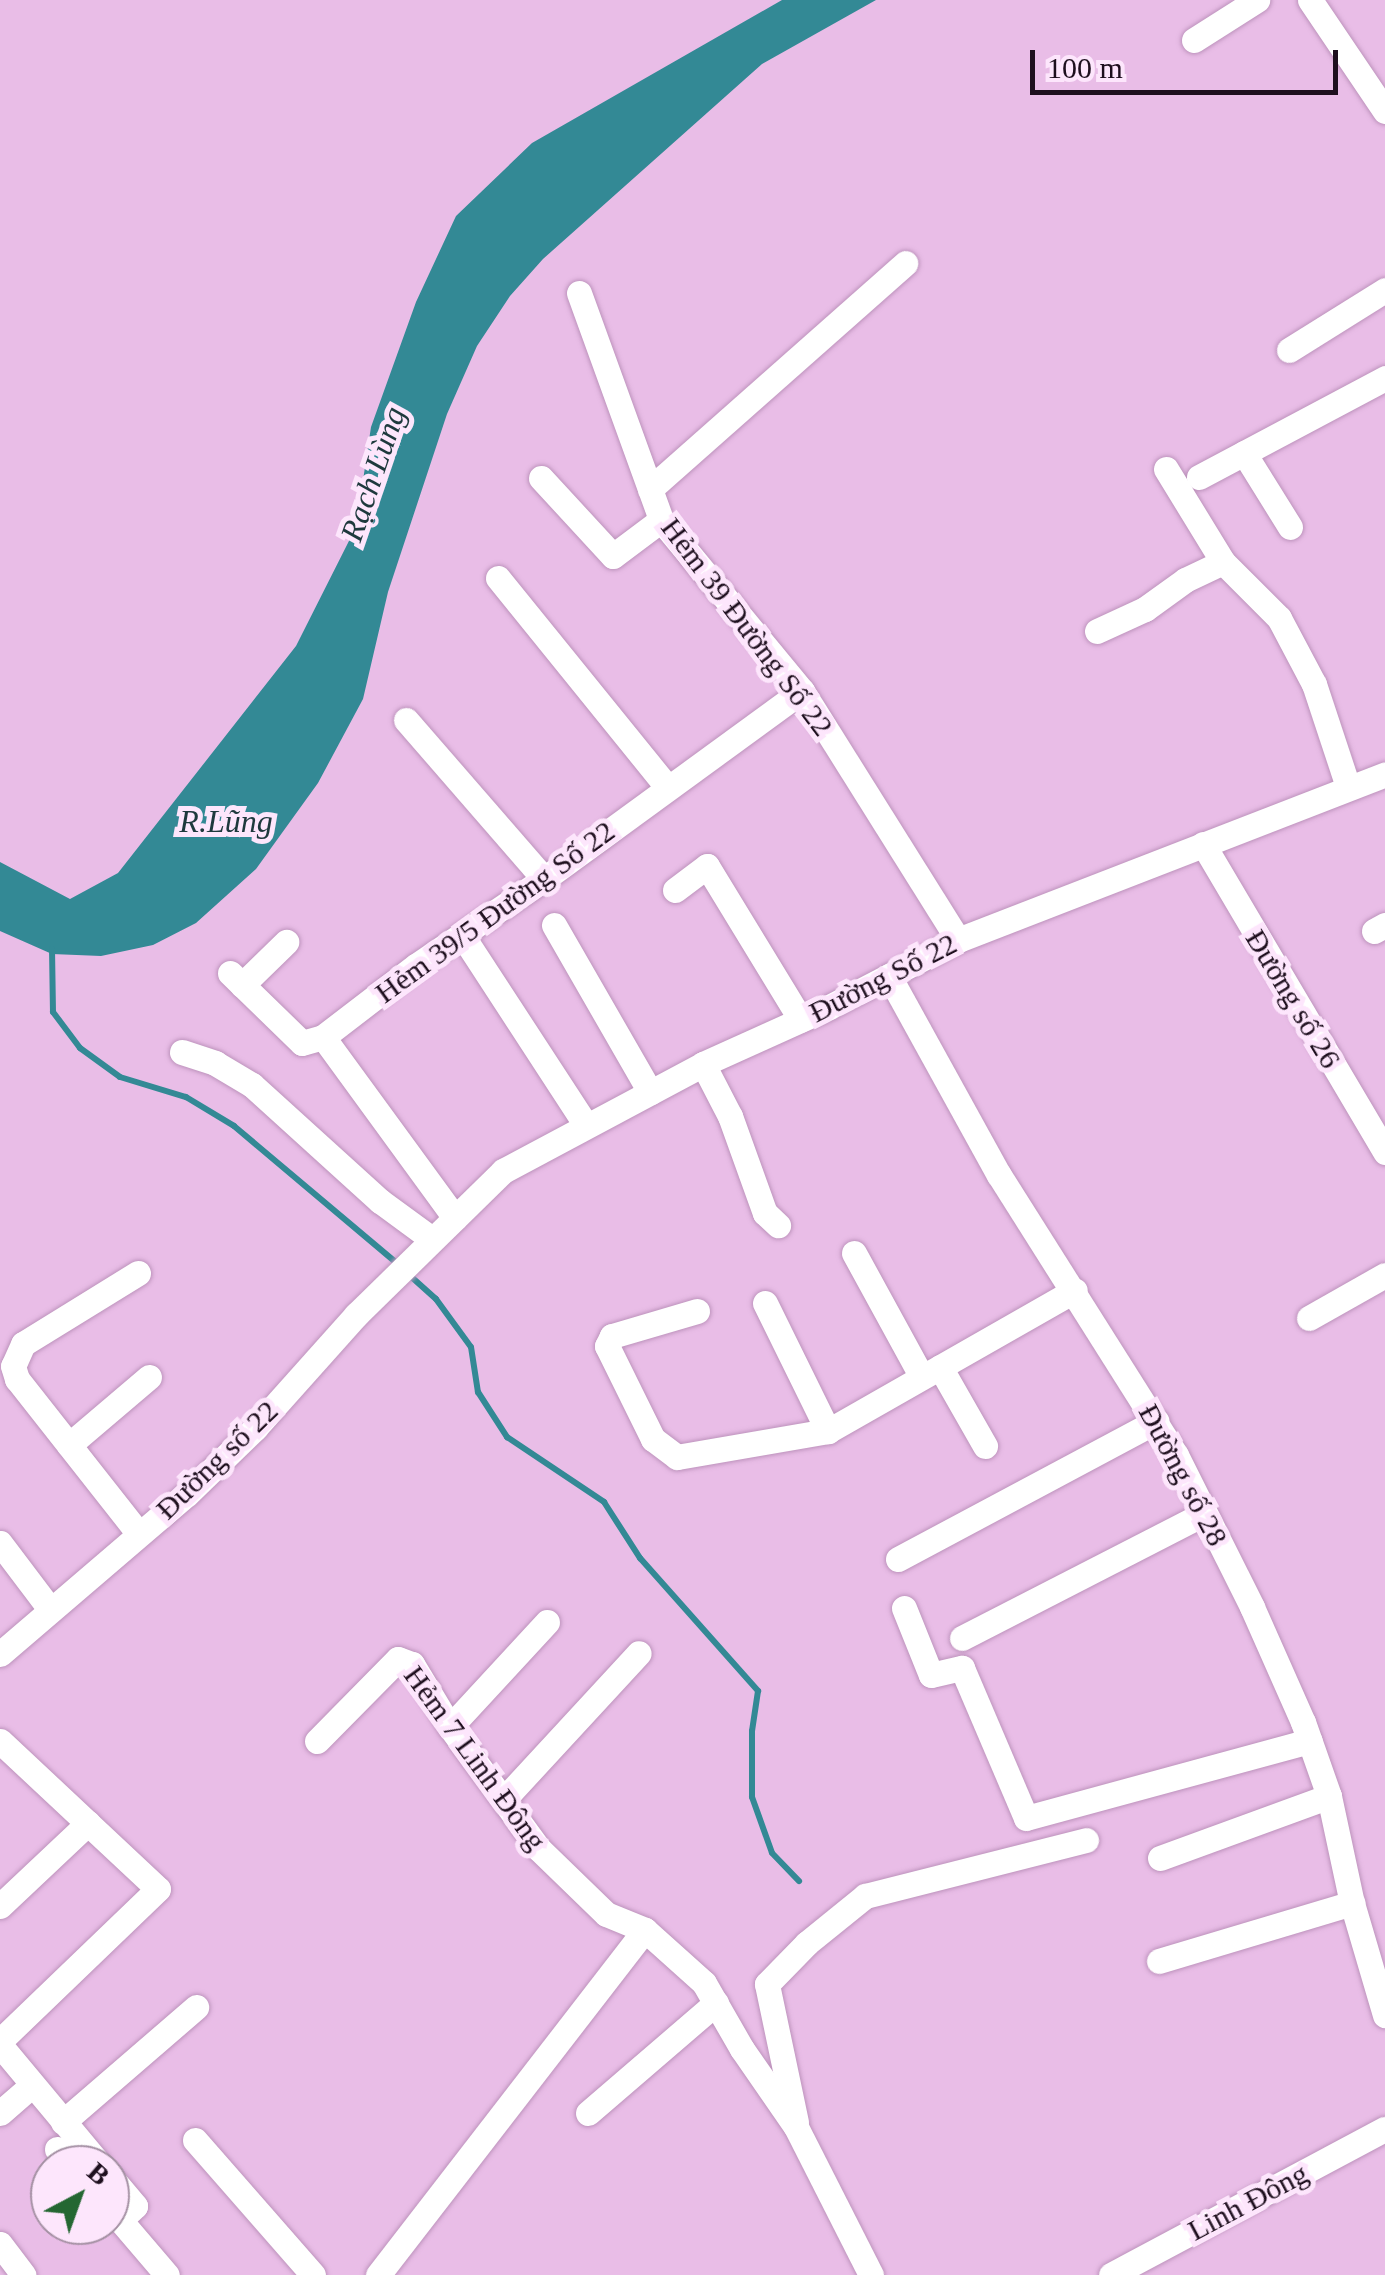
<!DOCTYPE html>
<meta charset="utf-8">
<style>
body{margin:0}
#map{position:relative;width:1385px;height:2275px;overflow:hidden;background:#e9bde7;font-family:"Times New Roman",serif}
div>[style]{position:absolute}
.water>*{inset:0;background:#338995}
.stream>*{height:6px;margin:-3px;padding:0 3px;transform-origin:3px;border-radius:3px;background:#338995}
.roads{filter:drop-shadow(0 0 2px #bd93bc) drop-shadow(0 0 2px #bd93bc)}
.minor>*{height:25px;margin:-12.5px;padding:0 12.5px;transform-origin:12.5px;border-radius:12.5px;background:#fff}
span{translate:-50% -50%;white-space:nowrap;text-align:center;line-height:1.15;-webkit-text-stroke:10px #fde6fc;paint-order:stroke}
.street-label{font-size:30px;color:#1e0f1e}
.water-label{font-size:32px;color:#1e393d;font-style:italic}
.north{position:absolute;left:30px;top:2145px;width:100px;height:100px;box-sizing:border-box;background:#fde6fc;border:2px solid #a490a3;border-radius:50%;rotate:41deg;font-size:28px;font-weight:700;line-height:40px;text-align:center;color:#1e0f1e}
.north::after{content:'';display:block;margin:auto;width:35px;height:45px;background:#246732;clip-path:polygon(50% 0,100% 100%,50% 72%,0 100%)}
.scale{position:absolute;left:1030px;top:50px;width:308px;height:45px;box-sizing:border-box;border:5px solid #1e0f1e;border-top:0;padding-left:12px;font-size:30px;line-height:35px;white-space:nowrap;color:#1e0f1e;-webkit-text-stroke:8px #fde6fc;paint-order:stroke}
</style>
<div id="map">
<div class="water">
<div style="clip-path:polygon(782px 0,876px 0,762px 64px,543px 259px,510px 296px,477px 346px,447px 414px,388px 592px,363px 699px,318px 783px,256px 869px,196px 923px,153px 945px,101px 956px,52px 954px,0 931px,0 862px,70px 899px,118px 873px,296px 646px,356px 527px,371px 427px,416px 302px,456px 216px,532px 143px)"></div>
</div>
<div class="stream">
<div style="left:52px;top:949px;width:63px;rotate:89.1deg"></div>
<div style="left:53px;top:1012px;width:45px;rotate:53.1deg"></div>
<div style="left:80px;top:1048px;width:49px;rotate:35.9deg"></div>
<div style="left:120px;top:1077px;width:69px;rotate:16.9deg"></div>
<div style="left:186px;top:1097px;width:56px;rotate:31.1deg"></div>
<div style="left:234px;top:1126px;width:214px;rotate:40.1deg"></div>
<div style="left:407px;top:1273px;width:39px;rotate:42deg"></div>
<div style="left:436px;top:1299px;width:59px;rotate:53.9deg"></div>
<div style="left:471px;top:1347px;width:46px;rotate:81.2deg"></div>
<div style="left:478px;top:1392px;width:54px;rotate:57.2deg"></div>
<div style="left:507px;top:1437px;width:117px;rotate:33.8deg"></div>
<div style="left:604px;top:1502px;width:67px;rotate:57.3deg"></div>
<div style="left:640px;top:1558px;width:178px;rotate:48.4deg"></div>
<div style="left:758px;top:1691px;width:40px;rotate:98.5deg"></div>
<div style="left:752px;top:1731px;width:66px;rotate:90deg"></div>
<div style="left:752px;top:1797px;width:59px;rotate:70.3deg"></div>
<div style="left:772px;top:1853px;width:39px;rotate:46deg"></div>
</div>
<div class="roads">
<div class="minor">
<div style="left:1310px;top:0;width:134px;rotate:56deg"></div>
<div style="left:1194px;top:40px;width:75px;rotate:-32.4deg"></div>
<div style="left:579px;top:293px;width:241px;rotate:70.1deg"></div>
<div style="left:661px;top:520px;width:222px;rotate:50.5deg"></div>
<div style="left:802px;top:691px;width:294px;rotate:57.9deg"></div>
<div style="left:1289px;top:350px;width:113px;rotate:-32deg"></div>
<div style="left:1244px;top:453px;width:87px;rotate:58.1deg"></div>
<div style="left:1166px;top:469px;width:109px;rotate:58.5deg"></div>
<div style="left:1223px;top:562px;width:79px;rotate:45deg"></div>
<div style="left:1279px;top:618px;width:75px;rotate:62.1deg"></div>
<div style="left:1314px;top:684px;width:108px;rotate:71.7deg"></div>
<div style="left:1199px;top:477px;width:211px;rotate:-28deg"></div>
<div style="left:541px;top:478px;width:106px;rotate:47.3deg"></div>
<div style="left:613px;top:556px;width:60px;rotate:-36.9deg"></div>
<div style="left:650px;top:489px;width:341px;rotate:-41.5deg"></div>
<div style="left:498px;top:578px;width:269px;rotate:51deg"></div>
<div style="left:1097px;top:631px;width:53px;rotate:-24.6deg"></div>
<div style="left:1145px;top:609px;width:49px;rotate:-35.9deg"></div>
<div style="left:1185px;top:580px;width:42px;rotate:-25.3deg"></div>
<div style="left:406px;top:720px;width:211px;rotate:49deg"></div>
<div style="left:1203px;top:844px;width:358px;rotate:59.4deg"></div>
<div style="left:675px;top:890px;width:40px;rotate:-37deg"></div>
<div style="left:707px;top:866px;width:180px;rotate:58.6deg"></div>
<div style="left:554px;top:925px;width:193px;rotate:60.1deg"></div>
<div style="left:1374px;top:931px;width:13px;rotate:-29deg"></div>
<div style="left:462px;top:935px;width:227px;rotate:56.9deg"></div>
<div style="left:230px;top:973px;width:100px;rotate:44.2deg"></div>
<div style="left:302px;top:1043px;width:22px;rotate:-16deg"></div>
<div style="left:323px;top:1037px;width:118px;rotate:-37.5deg"></div>
<div style="left:417px;top:965px;width:153px;rotate:-34.1deg"></div>
<div style="left:544px;top:879px;width:319px;rotate:-36.1deg"></div>
<div style="left:889px;top:976px;width:227px;rotate:61.1deg"></div>
<div style="left:999px;top:1175px;width:331px;rotate:57.7deg"></div>
<div style="left:1176px;top:1455px;width:170px;rotate:63.4deg"></div>
<div style="left:1252px;top:1607px;width:126px;rotate:66.1deg"></div>
<div style="left:1303px;top:1722px;width:78px;rotate:70.6deg"></div>
<div style="left:1329px;top:1796px;width:109px;rotate:77.9deg"></div>
<div style="left:1352px;top:1903px;width:117px;rotate:73.6deg"></div>
<div style="left:242px;top:985px;width:62px;rotate:-44.3deg"></div>
<div style="left:323px;top:1037px;width:224px;rotate:53.9deg"></div>
<div style="left:182px;top:1052px;width:35px;rotate:18deg"></div>
<div style="left:215px;top:1063px;width:43px;rotate:30.7deg"></div>
<div style="left:252px;top:1085px;width:173px;rotate:42.2deg"></div>
<div style="left:380px;top:1201px;width:64px;rotate:36.2deg"></div>
<div style="left:703px;top:1064px;width:59px;rotate:62.6deg"></div>
<div style="left:730px;top:1116px;width:103px;rotate:70.2deg"></div>
<div style="left:765px;top:1213px;width:18px;rotate:43deg"></div>
<div style="left:854px;top:1253px;width:141px;rotate:61.3deg"></div>
<div style="left:138px;top:1273px;width:135px;rotate:148.3deg"></div>
<div style="left:23px;top:1344px;width:24px;rotate:114deg"></div>
<div style="left:13px;top:1366px;width:14px;rotate:73deg"></div>
<div style="left:17px;top:1379px;width:197px;rotate:51.8deg"></div>
<div style="left:765px;top:1303px;width:143px;rotate:63.8deg"></div>
<div style="left:697px;top:1311px;width:89px;rotate:163.6deg"></div>
<div style="left:612px;top:1336px;width:11px;rotate:117deg"></div>
<div style="left:607px;top:1346px;width:104px;rotate:63.7deg"></div>
<div style="left:653px;top:1439px;width:30px;rotate:37deg"></div>
<div style="left:677px;top:1457px;width:153px;rotate:-9.8deg"></div>
<div style="left:828px;top:1431px;width:284px;rotate:-29.7deg"></div>
<div style="left:1309px;top:1318px;width:87px;rotate:-29.5deg"></div>
<div style="left:940px;top:1367px;width:91px;rotate:60.3deg"></div>
<div style="left:69px;top:1445px;width:105px;rotate:-40.4deg"></div>
<div style="left:0;top:1543px;width:83px;rotate:52.9deg"></div>
<div style="left:898px;top:1559px;width:293px;rotate:-28.1deg"></div>
<div style="left:904px;top:1608px;width:72px;rotate:68.1deg"></div>
<div style="left:931px;top:1675px;width:32px;rotate:-13deg"></div>
<div style="left:962px;top:1668px;width:163px;rotate:66.9deg"></div>
<div style="left:1026px;top:1818px;width:294px;rotate:-15.2deg"></div>
<div style="left:962px;top:1638px;width:273px;rotate:-27.2deg"></div>
<div style="left:0;top:1654px;width:246px;rotate:-40.6deg"></div>
<div style="left:187px;top:1494px;width:95px;rotate:-44.1deg"></div>
<div style="left:255px;top:1428px;width:152px;rotate:-48.2deg"></div>
<div style="left:356px;top:1315px;width:206px;rotate:-44.4deg"></div>
<div style="left:503px;top:1171px;width:227px;rotate:-28.1deg"></div>
<div style="left:703px;top:1064px;width:138px;rotate:-24.3deg"></div>
<div style="left:829px;top:1007px;width:145px;rotate:-27.4deg"></div>
<div style="left:958px;top:940px;width:458px;rotate:-21.2deg"></div>
<div style="left:450px;top:1727px;width:143px;rotate:-47.3deg"></div>
<div style="left:0;top:1741px;width:216px;rotate:43.1deg"></div>
<div style="left:158px;top:1889px;width:219px;rotate:136.1deg"></div>
<div style="left:317px;top:1741px;width:115px;rotate:-45.4deg"></div>
<div style="left:398px;top:1659px;width:15px;rotate:20deg"></div>
<div style="left:412px;top:1664px;width:74px;rotate:58.9deg"></div>
<div style="left:450px;top:1727px;width:151px;rotate:53.9deg"></div>
<div style="left:539px;top:1849px;width:93px;rotate:44.1deg"></div>
<div style="left:606px;top:1914px;width:42px;rotate:22.3deg"></div>
<div style="left:645px;top:1930px;width:79px;rotate:41.9deg"></div>
<div style="left:704px;top:1983px;width:76px;rotate:60.1deg"></div>
<div style="left:742px;top:2049px;width:95px;rotate:55.3deg"></div>
<div style="left:796px;top:2127px;width:166px;rotate:63.1deg"></div>
<div style="left:505px;top:1798px;width:197px;rotate:-47.3deg"></div>
<div style="left:1160px;top:1858px;width:180px;rotate:-20.1deg"></div>
<div style="left:0;top:1906px;width:121px;rotate:-43.3deg"></div>
<div style="left:1159px;top:1961px;width:202px;rotate:-16.7deg"></div>
<div style="left:0;top:2045px;width:156px;rotate:50.2deg"></div>
<div style="left:0;top:2113px;width:41px;rotate:-41.1deg"></div>
<div style="left:588px;top:2113px;width:169px;rotate:-40.7deg"></div>
<div style="left:63px;top:2122px;width:176px;rotate:-40.8deg"></div>
<div style="left:796px;top:2122px;width:141px;rotate:-101.9deg"></div>
<div style="left:767px;top:1984px;width:57px;rotate:-45.7deg"></div>
<div style="left:807px;top:1943px;width:75px;rotate:-39deg"></div>
<div style="left:865px;top:1896px;width:228px;rotate:-14.2deg"></div>
<div style="left:195px;top:2140px;width:179px;rotate:48.8deg"></div>
<div style="left:57px;top:2149px;width:21px;rotate:49deg"></div>
<div style="left:110px;top:2176px;width:39px;rotate:50deg"></div>
<div style="left:135px;top:2206px;width:21px;rotate:137deg"></div>
<div style="left:120px;top:2220px;width:72px;rotate:49.5deg"></div>
<div style="left:0;top:2244px;width:39px;rotate:53deg"></div>
<div style="left:378px;top:2275px;width:436px;rotate:-52.3deg"></div>
<div style="left:1111px;top:2275px;width:310px;rotate:-28.1deg"></div>
</div>
</div>
<div class="street-label">
<span style="left:747px;top:627px;rotate:53deg">Hẻm 39 Đường Số 22</span>
<span style="left:495px;top:912px;rotate:-36deg">Hẻm 39/5 Đường Số 22</span>
<span style="left:883px;top:978px;rotate:-27deg">Đường Số 22</span>
<span style="left:1293px;top:999px;rotate:59deg">Đường số 26</span>
<span style="left:217px;top:1460px;rotate:-44deg">Đường số 22</span>
<span style="left:1183px;top:1475px;rotate:62deg">Đường số 28</span>
<span style="left:475px;top:1758px;rotate:54deg">Hẻm 7 Linh Đông</span>
<span style="left:1248px;top:2202px;rotate:-28deg">Linh Đông</span>
</div>
<div class="water-label">
<span style="left:373px;top:474px;rotate:-71deg">Rạch Lùng</span>
<span style="left:226px;top:821px">R.Lũng</span>
</div>
<div class="north">B</div>
<div class="scale">100 m</div>
</div>
